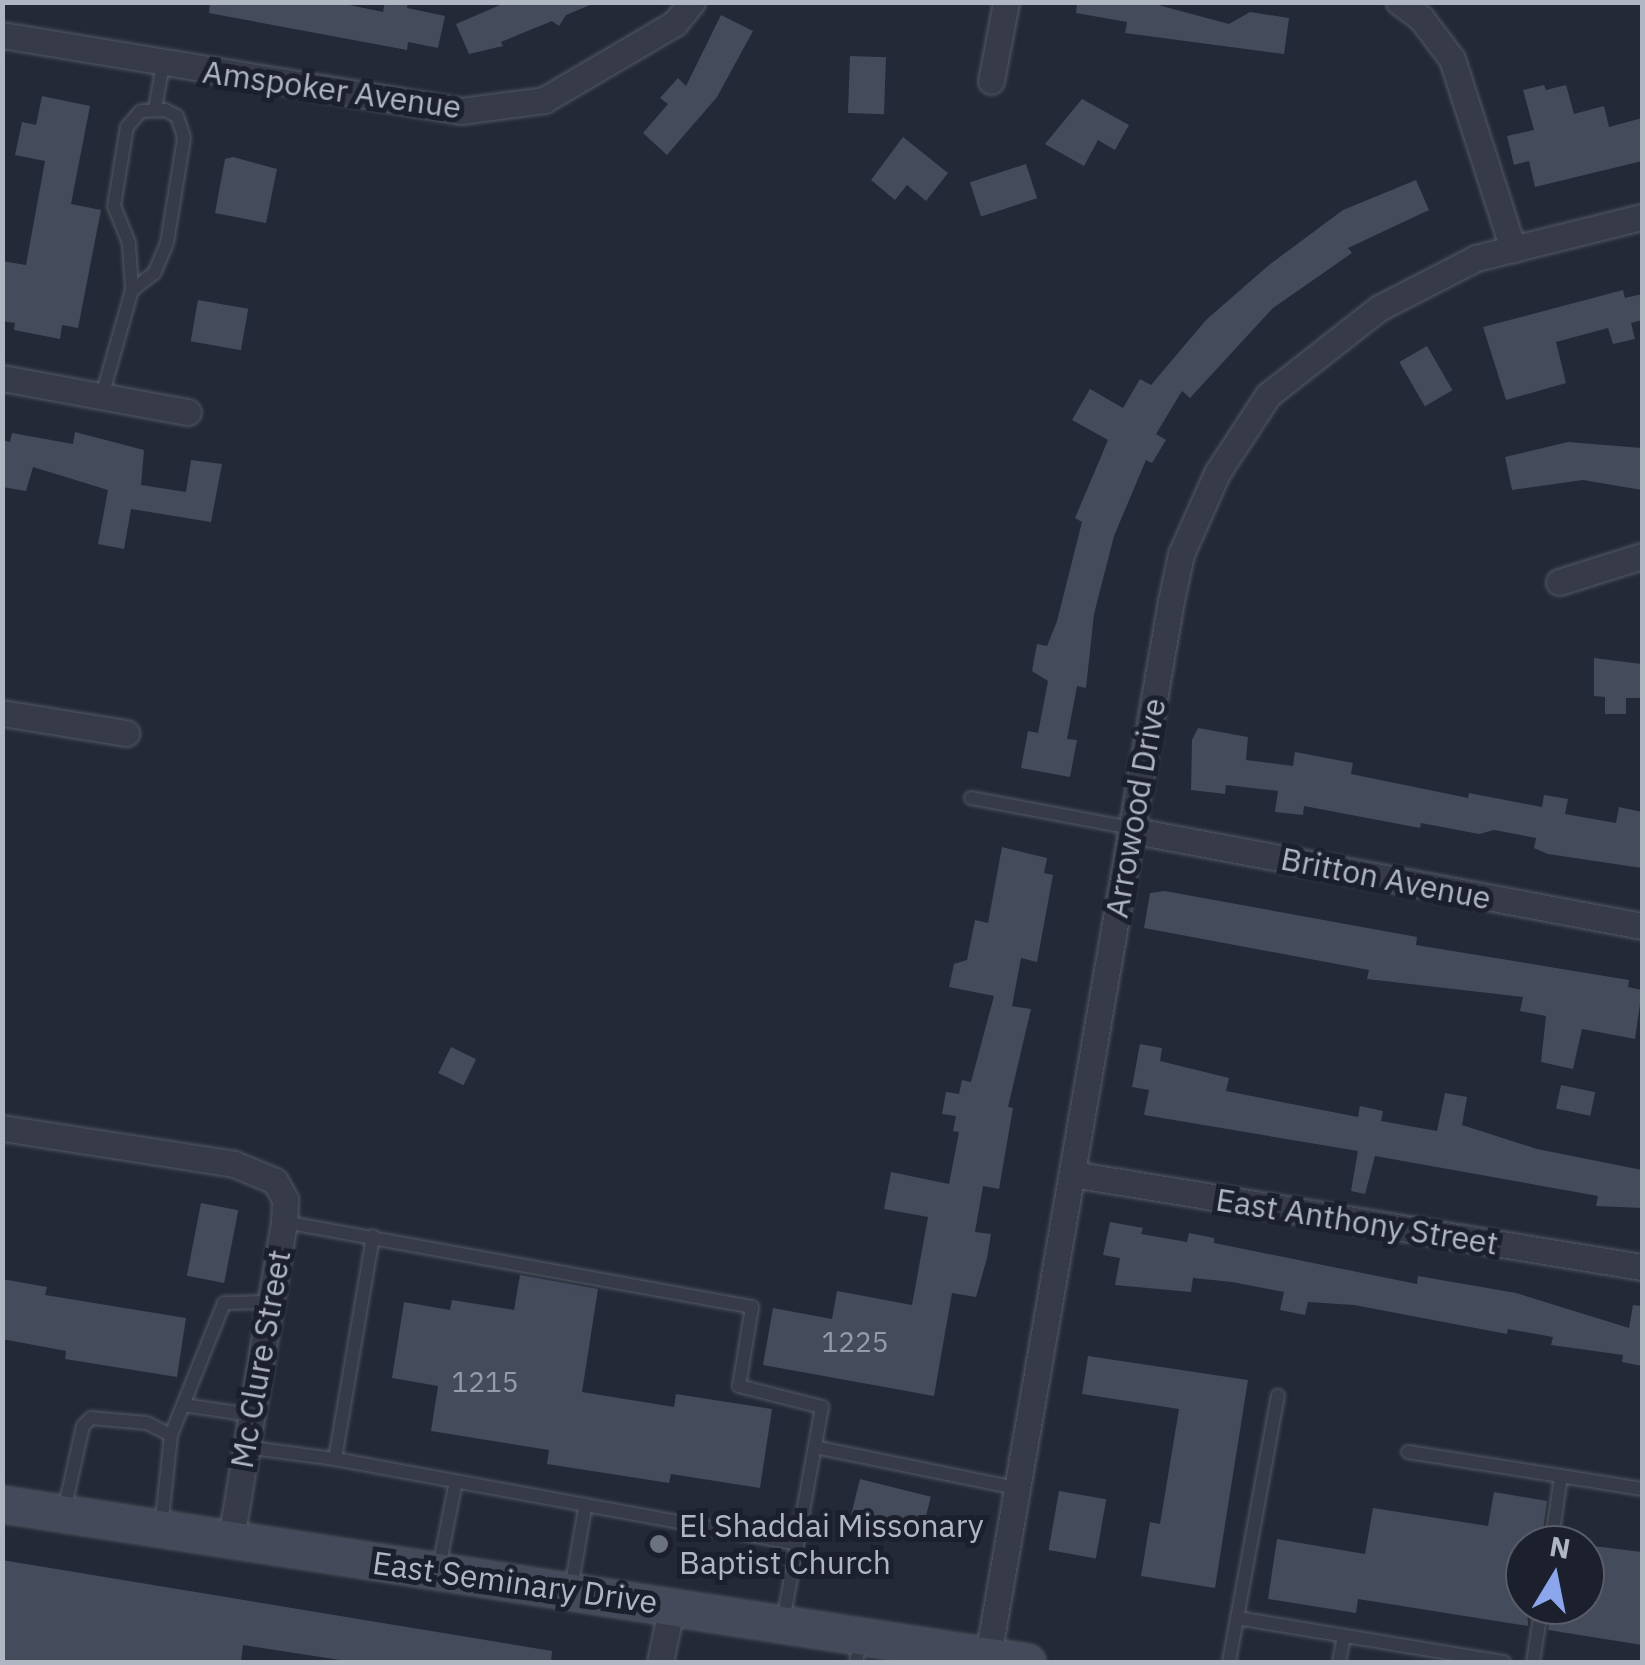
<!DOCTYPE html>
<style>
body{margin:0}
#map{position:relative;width:1645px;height:1665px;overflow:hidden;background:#232936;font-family:"IBM Plex Sans",sans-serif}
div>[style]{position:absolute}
.building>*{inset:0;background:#444b5b;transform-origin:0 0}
.roads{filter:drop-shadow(0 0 2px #545965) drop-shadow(0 0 2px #545965)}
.service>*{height:12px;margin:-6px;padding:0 6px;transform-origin:6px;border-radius:6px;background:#363b47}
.minor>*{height:25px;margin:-12.5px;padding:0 12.5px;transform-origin:12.5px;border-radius:12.5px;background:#363b47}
.secondary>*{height:35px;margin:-17.5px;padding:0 17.5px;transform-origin:17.5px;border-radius:17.5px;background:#454a5a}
.dots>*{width:28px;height:28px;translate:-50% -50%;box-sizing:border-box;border:5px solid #1c202c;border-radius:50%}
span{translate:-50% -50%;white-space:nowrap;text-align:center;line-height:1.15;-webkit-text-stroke:10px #1c202c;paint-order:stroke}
.number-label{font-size:28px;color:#969ba9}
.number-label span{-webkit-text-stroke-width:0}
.street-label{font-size:32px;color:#b1b6c3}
.poi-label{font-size:32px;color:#b1b6c3}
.left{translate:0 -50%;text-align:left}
.frame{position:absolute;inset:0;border:5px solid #b1b6c3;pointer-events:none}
.north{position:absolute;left:1505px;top:1525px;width:100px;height:100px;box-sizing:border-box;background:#1c202c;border:2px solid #585c68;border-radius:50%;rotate:10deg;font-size:28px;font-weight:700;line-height:40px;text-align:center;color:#b1b6c3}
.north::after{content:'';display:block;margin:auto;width:35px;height:45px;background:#8ca6ed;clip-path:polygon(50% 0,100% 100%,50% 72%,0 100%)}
</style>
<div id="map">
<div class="building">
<div style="clip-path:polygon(210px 2px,335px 2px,383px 12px,385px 2px,408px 2px,407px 8px,445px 16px,438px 48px,408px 42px,407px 50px,209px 13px)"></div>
<div style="clip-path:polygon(507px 2px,595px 2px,595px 3px,566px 15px,559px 26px,552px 21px,501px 42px,503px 46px,469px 54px,456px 24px)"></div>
<div style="clip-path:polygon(1077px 2px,1147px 2px,1229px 24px,1250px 12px,1289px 18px,1284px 54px,1125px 33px,1127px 22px,1076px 13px)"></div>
<div style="clip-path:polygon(721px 15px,753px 31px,717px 97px,667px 155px,643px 133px,668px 104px,660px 98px,678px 78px,686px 86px)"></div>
<div style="left:850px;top:56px;width:36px;height:57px;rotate:2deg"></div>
<div style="clip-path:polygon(1544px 85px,1546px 90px,1566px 85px,1574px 114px,1604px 106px,1609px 127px,1642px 118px,1642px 161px,1535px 187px,1529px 161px,1514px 165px,1507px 136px,1534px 130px,1523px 90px)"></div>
<div style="clip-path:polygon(42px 96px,90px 106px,71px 204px,101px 210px,78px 328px,62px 325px,60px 339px,14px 330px,15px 323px,2px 321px,2px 261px,26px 265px,45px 161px,15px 155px,22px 122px,36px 125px)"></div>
<div style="clip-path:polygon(1082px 99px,1129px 125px,1115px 150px,1098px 140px,1084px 166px,1045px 144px)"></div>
<div style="clip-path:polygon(903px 137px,948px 173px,926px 201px,907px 185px,895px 200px,871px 180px)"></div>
<div style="clip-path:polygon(233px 157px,277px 169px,266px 223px,215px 213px,225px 159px)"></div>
<div style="left:1026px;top:164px;width:36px;height:59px;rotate:72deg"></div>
<div style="clip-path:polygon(1416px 180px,1429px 210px,1348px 248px,1352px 253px,1273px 308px,1190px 398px,1182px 391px,1156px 434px,1166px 440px,1152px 463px,1146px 460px,1114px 536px,1094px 614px,1086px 688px,1077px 686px,1067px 739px,1077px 740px,1070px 777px,1021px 768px,1028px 731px,1038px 733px,1048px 681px,1032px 671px,1037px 644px,1047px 646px,1057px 621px,1082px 522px,1075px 518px,1108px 440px,1072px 420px,1090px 389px,1123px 408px,1140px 379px,1151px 385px,1206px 320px,1269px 265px,1343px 210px)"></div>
<div style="clip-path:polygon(1623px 290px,1625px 298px,1642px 294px,1642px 320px,1631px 323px,1635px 339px,1613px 344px,1608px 328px,1556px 342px,1566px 383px,1506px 400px,1483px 327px)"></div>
<div style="left:198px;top:300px;width:51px;height:42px;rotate:10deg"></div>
<div style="left:1427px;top:346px;width:51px;height:32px;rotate:60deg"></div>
<div style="clip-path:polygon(75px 432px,144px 450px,141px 485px,186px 492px,191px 460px,222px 464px,211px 522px,131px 509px,124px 549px,98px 544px,108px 490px,33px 467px,26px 491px,2px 487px,2px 440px,10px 442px,12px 433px,73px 444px)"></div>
<div style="clip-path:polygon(1568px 442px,1642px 448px,1642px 490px,1583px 480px,1512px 490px,1505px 457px)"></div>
<div style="clip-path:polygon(1594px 658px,1642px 664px,1642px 698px,1626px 698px,1626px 714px,1605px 714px,1605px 697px,1594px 696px)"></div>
<div style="clip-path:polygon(1198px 728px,1248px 737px,1246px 760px,1293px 766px,1295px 752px,1353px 763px,1351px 774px,1468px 798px,1469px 793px,1542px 807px,1544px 795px,1568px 799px,1565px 814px,1616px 823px,1619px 807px,1642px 812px,1642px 868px,1548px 854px,1534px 848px,1536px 838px,1494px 830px,1479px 834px,1421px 823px,1420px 828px,1304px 806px,1303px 815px,1275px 812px,1278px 791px,1226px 785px,1225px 794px,1191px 790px,1192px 740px)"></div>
<div style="clip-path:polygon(1002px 847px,1047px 858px,1044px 873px,1053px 875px,1037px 962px,1021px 958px,1012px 1006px,1031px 1009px,1008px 1107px,1013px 1108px,999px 1189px,983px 1186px,975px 1232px,991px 1234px,987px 1258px,976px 1297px,952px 1293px,934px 1396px,763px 1365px,773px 1308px,832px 1319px,837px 1291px,912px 1305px,928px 1217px,884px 1209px,891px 1172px,949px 1184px,959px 1132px,953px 1131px,956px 1116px,942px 1114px,946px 1092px,959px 1094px,962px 1080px,971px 1082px,994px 996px,949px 987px,954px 964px,967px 960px,975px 920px,988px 923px)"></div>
<div style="clip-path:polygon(1165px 891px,1417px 937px,1416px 945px,1629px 980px,1628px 987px,1642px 990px,1635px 1039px,1582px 1029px,1573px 1069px,1541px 1062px,1546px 1016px,1520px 1011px,1523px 997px,1367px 979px,1369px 970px,1144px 928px,1150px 893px)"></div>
<div style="clip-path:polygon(1140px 1044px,1162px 1048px,1160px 1061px,1229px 1078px,1226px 1091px,1358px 1117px,1360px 1106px,1383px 1111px,1381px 1121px,1437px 1131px,1445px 1093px,1467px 1097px,1462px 1125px,1537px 1149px,1642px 1170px,1642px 1208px,1596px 1206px,1598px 1196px,1375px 1156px,1365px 1194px,1351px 1191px,1358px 1151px,1144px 1115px,1149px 1090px,1132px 1087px)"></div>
<div style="left:451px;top:1047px;width:28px;height:29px;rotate:26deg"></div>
<div style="left:1561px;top:1085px;width:35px;height:24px;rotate:12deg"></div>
<div style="left:201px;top:1203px;width:38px;height:74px;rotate:11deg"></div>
<div style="clip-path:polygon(1110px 1222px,1143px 1228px,1141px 1234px,1187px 1242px,1189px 1233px,1214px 1238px,1214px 1243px,1417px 1284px,1418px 1276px,1516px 1293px,1629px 1328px,1633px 1305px,1642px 1306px,1642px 1366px,1622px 1362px,1623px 1355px,1551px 1345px,1553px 1337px,1508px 1329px,1507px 1334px,1354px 1305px,1308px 1302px,1305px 1315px,1280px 1310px,1284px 1292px,1232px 1282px,1193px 1278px,1191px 1292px,1115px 1285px,1120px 1258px,1103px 1255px)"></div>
<div style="clip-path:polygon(520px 1275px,598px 1289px,582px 1392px,674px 1407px,676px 1394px,772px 1409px,760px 1488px,671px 1474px,669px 1483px,547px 1464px,549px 1450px,431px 1431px,438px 1386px,392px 1378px,404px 1302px,450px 1310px,452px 1300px,514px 1310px)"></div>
<div style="clip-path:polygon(2px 1279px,47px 1287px,45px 1295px,186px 1318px,177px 1377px,65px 1359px,66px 1351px,2px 1339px)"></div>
<div style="clip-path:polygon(1088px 1356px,1248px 1380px,1215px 1588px,1141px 1576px,1150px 1522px,1160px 1524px,1179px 1409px,1082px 1394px)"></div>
<div style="left:860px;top:1479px;width:73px;height:37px;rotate:14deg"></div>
<div style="left:1059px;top:1491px;width:48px;height:60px;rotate:10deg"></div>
<div style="clip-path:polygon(1494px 1492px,1547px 1501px,1541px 1545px,1525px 1545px,1528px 1626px,1358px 1599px,1356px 1613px,1268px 1599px,1277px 1539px,1365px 1554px,1373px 1508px,1488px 1526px)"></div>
<div style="clip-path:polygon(1585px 1545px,1642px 1552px,1642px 1645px,1548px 1630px,1552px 1605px,1585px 1605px)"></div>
<div style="clip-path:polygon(2px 1560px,552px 1651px,551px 1662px,353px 1662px,243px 1645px,241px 1662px,2px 1662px)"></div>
</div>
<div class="roads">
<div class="service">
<div style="left:155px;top:109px;width:46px;rotate:-79.9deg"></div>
<div style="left:102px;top:396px;width:110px;rotate:-74.2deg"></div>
<div style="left:132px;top:290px;width:47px;rotate:-93.7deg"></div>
<div style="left:129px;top:243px;width:40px;rotate:-112deg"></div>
<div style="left:114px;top:206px;width:80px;rotate:-80.7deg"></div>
<div style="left:127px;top:127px;width:21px;rotate:-49deg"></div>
<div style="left:141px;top:111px;width:24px;rotate:-2deg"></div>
<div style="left:165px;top:110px;width:13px;rotate:27deg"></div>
<div style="left:177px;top:116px;width:23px;rotate:72deg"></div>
<div style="left:184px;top:138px;width:106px;rotate:99.2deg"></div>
<div style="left:167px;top:243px;width:33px;rotate:113deg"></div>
<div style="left:154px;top:273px;width:28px;rotate:142deg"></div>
<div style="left:971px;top:798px;width:163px;rotate:10.6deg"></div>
<div style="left:284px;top:1222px;width:476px;rotate:10.3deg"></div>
<div style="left:752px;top:1307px;width:80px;rotate:99.3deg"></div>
<div style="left:739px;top:1386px;width:86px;rotate:14.2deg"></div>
<div style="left:822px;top:1407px;width:218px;rotate:100.3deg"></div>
<div style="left:184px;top:1405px;width:67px;rotate:8.6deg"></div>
<div style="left:171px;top:1435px;width:142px;rotate:-68.1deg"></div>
<div style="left:224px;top:1303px;width:46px;rotate:-1.2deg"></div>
<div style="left:245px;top:1447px;width:91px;rotate:7.6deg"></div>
<div style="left:335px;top:1459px;width:226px;rotate:-80.3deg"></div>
<div style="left:815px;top:1447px;width:206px;rotate:11.5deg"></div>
<div style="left:1408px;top:1452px;width:155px;rotate:8.9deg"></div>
<div style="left:1561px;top:1476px;width:70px;rotate:98.2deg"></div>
<div style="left:335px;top:1459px;width:469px;rotate:10.4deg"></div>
<div style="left:1561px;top:1476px;width:82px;rotate:9.1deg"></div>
<div style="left:64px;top:1511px;width:87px;rotate:-77.4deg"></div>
<div style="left:83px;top:1426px;width:11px;rotate:-45deg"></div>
<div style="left:91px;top:1418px;width:56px;rotate:5.1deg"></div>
<div style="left:147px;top:1423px;width:27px;rotate:27deg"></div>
<div style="left:171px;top:1435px;width:94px;rotate:96.1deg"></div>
<div style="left:439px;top:1567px;width:83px;rotate:-78.8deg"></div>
<div style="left:571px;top:1589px;width:82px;rotate:-80.2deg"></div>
<div style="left:1237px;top:1618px;width:271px;rotate:9.4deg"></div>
<div style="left:856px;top:1662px;width:25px;rotate:-78deg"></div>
<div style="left:1229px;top:1662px;width:271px;rotate:-79.6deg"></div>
<div style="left:1339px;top:1662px;width:26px;rotate:-79deg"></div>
<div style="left:1533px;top:1662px;width:58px;rotate:-81deg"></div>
</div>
<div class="minor">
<div style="left:1399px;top:2px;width:27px;rotate:36deg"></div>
<div style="left:1421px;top:18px;width:51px;rotate:52.9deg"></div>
<div style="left:1452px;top:59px;width:200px;rotate:72.2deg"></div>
<div style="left:2px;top:35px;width:465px;rotate:9.4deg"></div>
<div style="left:461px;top:111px;width:84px;rotate:-7.5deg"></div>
<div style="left:544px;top:100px;width:152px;rotate:-30.4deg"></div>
<div style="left:675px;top:23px;width:27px;rotate:-51deg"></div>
<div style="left:991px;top:81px;width:80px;rotate:-79.2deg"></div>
<div style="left:2px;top:378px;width:189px;rotate:10.4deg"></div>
<div style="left:1559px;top:582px;width:87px;rotate:-17.4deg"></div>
<div style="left:2px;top:713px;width:126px;rotate:9.2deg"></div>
<div style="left:1130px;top:830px;width:521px;rotate:10.62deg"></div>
<div style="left:2px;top:1128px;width:235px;rotate:8.8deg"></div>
<div style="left:234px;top:1164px;width:44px;rotate:22.5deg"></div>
<div style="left:275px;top:1181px;width:21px;rotate:61deg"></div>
<div style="left:285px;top:1199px;width:23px;rotate:92deg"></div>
<div style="left:284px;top:1222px;width:321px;rotate:99.5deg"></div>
<div style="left:1072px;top:1174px;width:578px;rotate:9.27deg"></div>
<div style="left:988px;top:1656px;width:1071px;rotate:-80.16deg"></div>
<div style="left:1171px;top:601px;width:48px;rotate:-78deg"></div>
<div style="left:1181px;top:554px;width:89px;rotate:-66deg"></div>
<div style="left:1217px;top:473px;width:93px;rotate:-56.8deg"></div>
<div style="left:1268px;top:395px;width:141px;rotate:-38.1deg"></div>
<div style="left:1379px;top:308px;width:109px;rotate:-27.3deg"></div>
<div style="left:1476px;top:258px;width:171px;rotate:-13.9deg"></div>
<div style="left:660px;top:1662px;width:58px;rotate:-78.1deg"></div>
</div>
<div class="secondary">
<div style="left:2px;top:1504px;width:1037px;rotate:8.76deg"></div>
</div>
</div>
<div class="dots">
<div style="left:659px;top:1544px;background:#6b7280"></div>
</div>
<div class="number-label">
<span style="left:855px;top:1342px">1225</span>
<span style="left:485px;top:1382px">1215</span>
</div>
<div class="street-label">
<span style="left:332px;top:89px;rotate:8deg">Amspoker Avenue</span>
<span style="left:1135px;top:808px;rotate:-80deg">Arrowood Drive</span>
<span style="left:1386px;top:878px;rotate:11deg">Britton Avenue</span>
<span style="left:1357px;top:1221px;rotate:9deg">East Anthony Street</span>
<span style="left:260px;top:1359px;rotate:-80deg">Mc Clure Street</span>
<span style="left:515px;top:1582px;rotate:8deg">East Seminary Drive</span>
</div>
<div class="poi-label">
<span class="left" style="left:679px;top:1544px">El Shaddai Missonary<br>Baptist Church</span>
</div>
<div class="frame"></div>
<div class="north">N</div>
</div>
